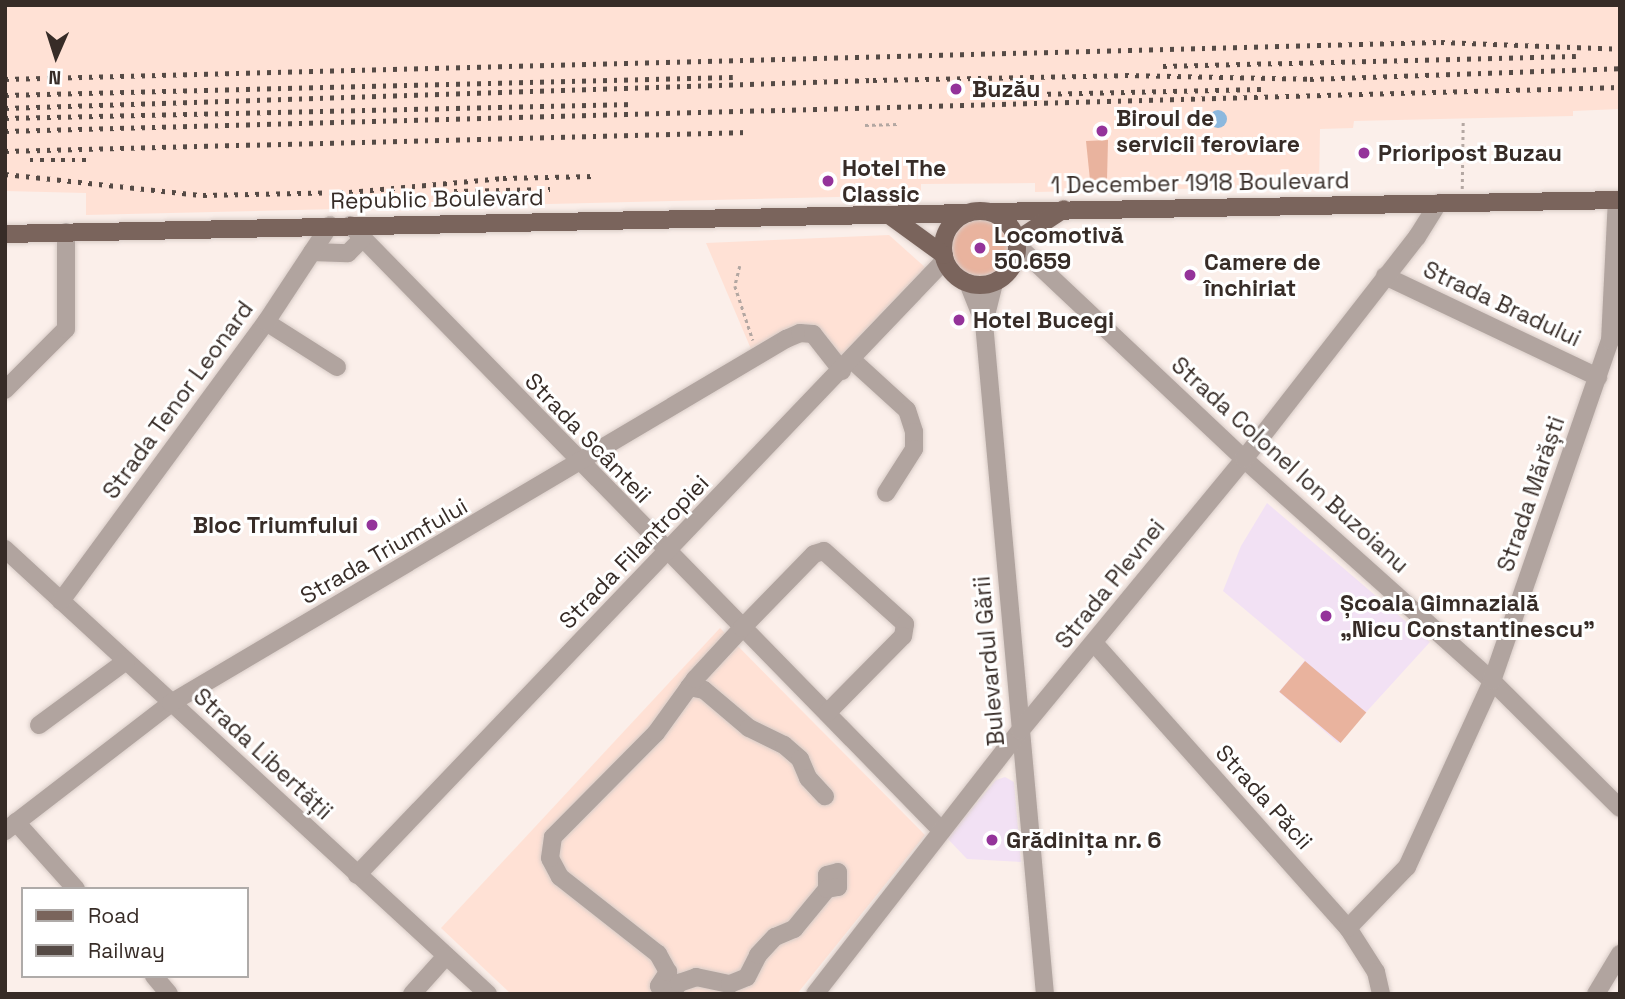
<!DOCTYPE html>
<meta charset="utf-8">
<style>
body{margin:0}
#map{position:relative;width:1625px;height:999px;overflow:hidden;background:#fbefea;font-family:"Space Grotesk",sans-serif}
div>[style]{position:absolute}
.built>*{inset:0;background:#ffe1d5}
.industrial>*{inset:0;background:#f2e1f4}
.green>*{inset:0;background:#e9b39e;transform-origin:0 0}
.round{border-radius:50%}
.water>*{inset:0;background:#8cb8de}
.path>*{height:2.5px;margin-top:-1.25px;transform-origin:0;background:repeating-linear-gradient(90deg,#b3a7a2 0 3.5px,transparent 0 7px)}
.roads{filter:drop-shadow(0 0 2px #d8ccc7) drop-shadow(0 0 2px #d8ccc7)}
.minor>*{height:18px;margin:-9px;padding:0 9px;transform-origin:9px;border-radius:9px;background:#b1a49f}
.major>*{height:18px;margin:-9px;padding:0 9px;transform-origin:9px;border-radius:9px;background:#7a645c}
.major>.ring{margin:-9px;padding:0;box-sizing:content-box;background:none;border:18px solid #7a645c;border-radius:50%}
.rail>*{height:4.5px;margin-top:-2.25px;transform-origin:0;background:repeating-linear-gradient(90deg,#554a45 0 3.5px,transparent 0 10.5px)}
.dots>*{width:19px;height:19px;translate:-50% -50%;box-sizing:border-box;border:4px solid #fff;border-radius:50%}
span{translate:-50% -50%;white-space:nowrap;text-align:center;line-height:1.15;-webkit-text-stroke:6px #fff;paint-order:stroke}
.poi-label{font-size:23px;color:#372c27;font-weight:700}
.left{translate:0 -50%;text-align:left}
.right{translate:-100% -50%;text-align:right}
.street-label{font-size:23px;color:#372c27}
.frame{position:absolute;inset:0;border:7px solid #372c27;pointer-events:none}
.legend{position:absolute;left:21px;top:887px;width:228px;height:91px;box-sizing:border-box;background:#fff;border:2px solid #afaba9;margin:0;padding:9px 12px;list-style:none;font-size:21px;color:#372c27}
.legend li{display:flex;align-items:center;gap:14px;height:35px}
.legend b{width:35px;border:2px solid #afaba9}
.north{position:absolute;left:21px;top:21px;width:70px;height:70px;-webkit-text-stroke:5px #fff;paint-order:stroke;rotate:183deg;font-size:19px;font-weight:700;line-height:28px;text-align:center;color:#372c27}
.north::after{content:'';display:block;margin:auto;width:24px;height:32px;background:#372c27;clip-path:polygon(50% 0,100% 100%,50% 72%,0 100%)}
</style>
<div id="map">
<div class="built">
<div style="clip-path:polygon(5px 5px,1620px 5px,1620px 109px,1573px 111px,1573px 116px,1354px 121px,1353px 128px,1320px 129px,1319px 186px,1035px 192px,1035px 183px,921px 184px,921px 195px,86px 215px,86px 193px,5px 191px)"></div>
<div style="clip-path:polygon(889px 235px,927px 269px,844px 358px,811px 324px,751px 349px,706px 243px)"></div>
<div style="clip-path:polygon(720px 628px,925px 835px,797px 994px,511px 994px,441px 928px)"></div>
</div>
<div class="industrial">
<div style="clip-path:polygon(1267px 503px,1430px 642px,1338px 743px,1279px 692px,1305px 660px,1223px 591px,1241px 546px)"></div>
<div style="clip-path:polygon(1005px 777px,1014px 782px,1021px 862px,967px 859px,947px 838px,996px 780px)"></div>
</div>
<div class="green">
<div style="clip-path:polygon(1108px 140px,1107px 180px,1090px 180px,1086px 141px)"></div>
<div class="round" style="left:952px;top:220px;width:56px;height:56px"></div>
<div style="left:1305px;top:661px;width:80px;height:40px;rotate:40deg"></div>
</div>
<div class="water">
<div class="round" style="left:1209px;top:110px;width:18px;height:18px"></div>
</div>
<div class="path">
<div style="left:865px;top:125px;width:32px;rotate:-2deg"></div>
<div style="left:1462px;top:189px;width:70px;rotate:-89.2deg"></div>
<div style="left:740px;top:266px;width:21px;rotate:104deg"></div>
<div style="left:735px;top:286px;width:57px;rotate:71.6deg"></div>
</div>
<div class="roads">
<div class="minor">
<div style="left:350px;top:225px;width:847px;rotate:45.67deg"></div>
<div style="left:1018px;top:246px;width:311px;rotate:43.3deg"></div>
<div style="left:1244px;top:459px;width:333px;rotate:41.8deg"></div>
<div style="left:1492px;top:681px;width:180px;rotate:44.8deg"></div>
<div style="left:312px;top:252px;width:36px;rotate:2deg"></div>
<div style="left:348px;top:253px;width:20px;rotate:-45deg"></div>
<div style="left:1385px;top:276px;width:236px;rotate:25.4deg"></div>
<div style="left:968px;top:283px;width:43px;rotate:68.2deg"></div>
<div style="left:984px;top:323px;width:674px;rotate:84.81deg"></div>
<div style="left:266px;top:322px;width:84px;rotate:32.4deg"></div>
<div style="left:984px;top:323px;width:41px;rotate:-76deg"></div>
<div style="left:852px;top:360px;width:74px;rotate:42.3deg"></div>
<div style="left:907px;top:410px;width:23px;rotate:72deg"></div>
<div style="left:914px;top:432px;width:17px;rotate:90deg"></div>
<div style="left:914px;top:449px;width:52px;rotate:122.5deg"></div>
<div style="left:5px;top:390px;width:86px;rotate:-45deg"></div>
<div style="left:66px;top:329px;width:97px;rotate:-90deg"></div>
<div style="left:5px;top:549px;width:657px;rotate:42.66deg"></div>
<div style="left:61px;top:601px;width:346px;rotate:-53.7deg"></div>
<div style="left:266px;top:322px;width:116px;rotate:-56.6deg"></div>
<div style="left:1094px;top:643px;width:382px;rotate:48.3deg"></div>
<div style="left:1348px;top:928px;width:52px;rotate:57.5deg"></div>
<div style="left:1376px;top:972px;width:23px;rotate:77deg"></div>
<div style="left:689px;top:687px;width:15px;rotate:11deg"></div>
<div style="left:704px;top:690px;width:59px;rotate:40.2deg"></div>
<div style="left:749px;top:728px;width:39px;rotate:26deg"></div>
<div style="left:784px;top:745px;width:21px;rotate:41deg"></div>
<div style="left:800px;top:759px;width:21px;rotate:67deg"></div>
<div style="left:808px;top:778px;width:25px;rotate:47deg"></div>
<div style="left:39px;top:725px;width:108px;rotate:-36.3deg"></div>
<div style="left:16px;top:822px;width:90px;rotate:48.2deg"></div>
<div style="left:5px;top:831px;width:210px;rotate:-37.6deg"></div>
<div style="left:171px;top:703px;width:715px;rotate:-30.62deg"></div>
<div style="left:786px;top:339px;width:15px;rotate:-23deg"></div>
<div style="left:800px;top:333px;width:13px;rotate:4deg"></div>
<div style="left:813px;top:334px;width:47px;rotate:51.9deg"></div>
<div style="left:357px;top:875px;width:851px;rotate:-46.29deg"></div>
<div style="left:1348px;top:928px;width:85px;rotate:-46deg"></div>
<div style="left:1407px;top:867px;width:205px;rotate:-65.4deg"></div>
<div style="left:1492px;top:681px;width:360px;rotate:-70.9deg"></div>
<div style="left:1610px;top:341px;width:141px;rotate:-87.2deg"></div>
<div style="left:154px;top:976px;width:23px;rotate:50deg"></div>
<div style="left:412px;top:994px;width:51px;rotate:-48.2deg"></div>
<div style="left:663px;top:994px;width:9px;rotate:-117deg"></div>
<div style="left:659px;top:986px;width:17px;rotate:-57deg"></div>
<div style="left:668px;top:972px;width:21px;rotate:-119deg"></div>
<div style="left:658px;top:954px;width:125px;rotate:-141.8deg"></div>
<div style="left:560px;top:877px;width:21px;rotate:-118deg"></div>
<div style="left:550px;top:858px;width:21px;rotate:-82deg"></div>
<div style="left:553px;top:837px;width:146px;rotate:-45.3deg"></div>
<div style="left:656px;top:733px;width:67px;rotate:-54.2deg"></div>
<div style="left:695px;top:679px;width:69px;rotate:-47.3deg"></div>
<div style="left:742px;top:628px;width:103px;rotate:-45.8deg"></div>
<div style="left:814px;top:554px;width:10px;rotate:-17deg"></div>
<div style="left:824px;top:551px;width:109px;rotate:42deg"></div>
<div style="left:905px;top:624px;width:12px;rotate:99deg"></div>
<div style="left:903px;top:636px;width:108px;rotate:134.6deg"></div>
<div style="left:671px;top:994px;width:14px;rotate:-54deg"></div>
<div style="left:679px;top:983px;width:18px;rotate:-19deg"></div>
<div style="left:696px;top:977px;width:35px;rotate:12deg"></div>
<div style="left:730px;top:984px;width:18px;rotate:-22deg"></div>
<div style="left:747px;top:977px;width:25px;rotate:-63deg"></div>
<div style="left:758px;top:955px;width:25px;rotate:-47deg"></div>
<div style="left:775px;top:937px;width:21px;rotate:-23deg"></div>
<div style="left:794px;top:929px;width:52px;rotate:-50.5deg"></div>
<div style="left:827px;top:889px;width:14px;rotate:-90deg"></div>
<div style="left:827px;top:875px;width:11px;rotate:-15deg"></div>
<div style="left:838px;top:872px;width:15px;rotate:90deg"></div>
<div style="left:838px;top:887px;width:11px;rotate:170deg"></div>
<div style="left:815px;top:994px;width:333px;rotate:-52.1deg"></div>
<div style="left:1020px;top:731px;width:352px;rotate:-50.5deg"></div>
<div style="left:1244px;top:459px;width:281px;rotate:-52.1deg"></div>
<div style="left:1417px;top:237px;width:40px;rotate:-58deg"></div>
<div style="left:1596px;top:994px;width:47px;rotate:-59deg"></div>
</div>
<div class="major">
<div class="ring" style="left:943px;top:211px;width:56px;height:56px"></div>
<div style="left:991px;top:212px;width:629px;rotate:-1.09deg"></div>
<div style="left:889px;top:215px;width:68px;rotate:36deg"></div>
<div style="left:5px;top:234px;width:963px;rotate:-1.25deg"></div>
<div style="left:1017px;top:240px;width:56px;rotate:-33.4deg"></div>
</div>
</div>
<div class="rail">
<div style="left:1163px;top:66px;width:413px;rotate:-1.4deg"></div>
<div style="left:5px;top:79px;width:1436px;rotate:-1.48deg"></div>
<div style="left:1441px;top:42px;width:179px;rotate:2.2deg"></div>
<div style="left:1037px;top:94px;width:224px;rotate:-1.3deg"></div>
<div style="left:5px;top:95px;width:728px;rotate:-1.42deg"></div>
<div style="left:5px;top:108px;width:868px;rotate:-1.85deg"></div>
<div style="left:873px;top:80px;width:252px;rotate:-1.1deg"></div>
<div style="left:1125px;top:75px;width:185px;rotate:1.2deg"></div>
<div style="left:1310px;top:79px;width:310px;rotate:-2deg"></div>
<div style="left:5px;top:118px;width:630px;rotate:-1.27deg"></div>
<div style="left:5px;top:131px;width:1616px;rotate:-1.56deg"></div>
<div style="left:5px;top:151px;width:744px;rotate:-1.46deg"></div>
<div style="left:30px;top:160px;width:61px"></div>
<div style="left:5px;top:174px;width:199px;rotate:6.1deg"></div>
<div style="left:203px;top:195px;width:146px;rotate:-1.2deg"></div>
<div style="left:349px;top:192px;width:155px;rotate:-5.2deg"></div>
<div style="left:503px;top:178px;width:91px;rotate:-1.3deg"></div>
<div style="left:454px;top:191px;width:96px;rotate:-1.2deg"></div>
</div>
<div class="dots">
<div style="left:956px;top:89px;background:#94339a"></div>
<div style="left:1102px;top:131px;background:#94339a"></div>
<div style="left:1364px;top:153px;background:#94339a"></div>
<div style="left:828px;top:181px;background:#94339a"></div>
<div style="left:980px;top:248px;background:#94339a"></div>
<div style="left:1190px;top:275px;background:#94339a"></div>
<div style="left:959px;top:320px;background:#94339a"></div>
<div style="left:372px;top:525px;background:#94339a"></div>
<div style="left:1326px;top:616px;background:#94339a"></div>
<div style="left:992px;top:840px;background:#94339a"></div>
</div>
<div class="poi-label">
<span class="left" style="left:972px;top:89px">Buzău</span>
<span class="left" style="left:1116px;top:131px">Biroul de<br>servicii feroviare</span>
<span class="left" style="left:1378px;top:153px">Prioripost Buzau</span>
<span class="left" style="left:842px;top:181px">Hotel The<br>Classic</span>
<span class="left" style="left:994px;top:248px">Locomotivă<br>50.659</span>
<span class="left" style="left:1204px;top:275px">Camere de<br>închiriat</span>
<span class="left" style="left:973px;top:320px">Hotel Bucegi</span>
<span class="right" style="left:358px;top:525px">Bloc Triumfului</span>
<span class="left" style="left:1340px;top:616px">Școala Gimnazială<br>„Nicu Constantinescu”</span>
<span class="left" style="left:1006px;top:840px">Grădinița nr. 6</span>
</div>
<div class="street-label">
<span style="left:1200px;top:183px;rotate:-1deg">1 December 1918 Boulevard</span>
<span style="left:437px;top:199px;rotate:-1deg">Republic Boulevard</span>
<span style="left:1502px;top:304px;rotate:25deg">Strada Bradului</span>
<span style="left:178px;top:400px;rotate:-54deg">Strada Tenor Leonard</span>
<span style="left:588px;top:438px;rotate:46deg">Strada Scânteii</span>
<span style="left:1290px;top:465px;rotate:42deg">Strada Colonel Ion Buzoianu</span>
<span style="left:1531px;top:494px;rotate:-71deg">Strada Mărăști</span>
<span style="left:384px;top:551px;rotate:-30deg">Strada Triumfului</span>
<span style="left:634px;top:552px;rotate:-46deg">Strada Filantropiei</span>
<span style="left:1110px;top:584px;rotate:-51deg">Strada Plevnei</span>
<span style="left:989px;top:661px;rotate:-95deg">Bulevardul Gării</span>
<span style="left:263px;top:754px;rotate:43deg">Strada Libertății</span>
<span style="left:1264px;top:797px;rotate:48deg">Strada Păcii</span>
</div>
<div class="frame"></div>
<ul class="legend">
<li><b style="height:9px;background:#7a645c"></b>Road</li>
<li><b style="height:9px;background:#554a45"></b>Railway</li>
</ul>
<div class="north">N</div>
</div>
